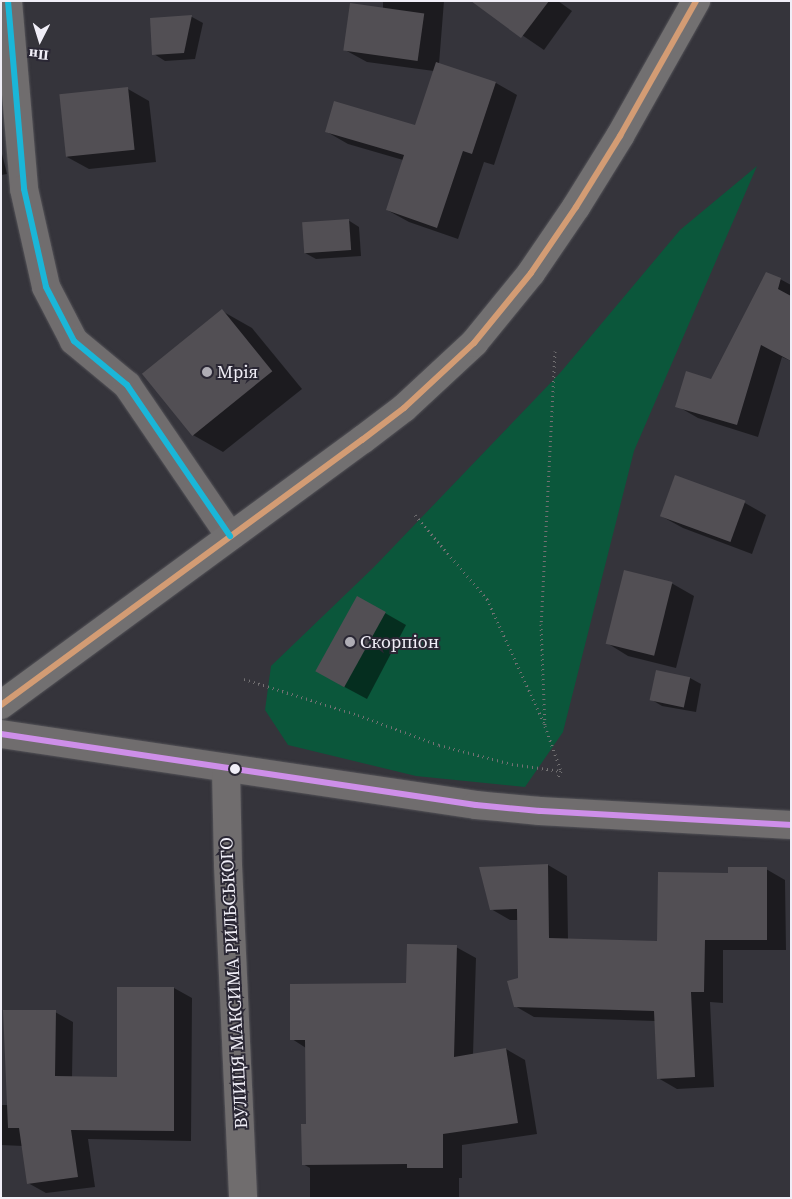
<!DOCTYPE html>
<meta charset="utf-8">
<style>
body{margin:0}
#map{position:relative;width:792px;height:1199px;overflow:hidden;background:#35343b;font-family:"Source Serif 4",serif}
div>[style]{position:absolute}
.green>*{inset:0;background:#0b573b}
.shadow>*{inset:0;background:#0007}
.building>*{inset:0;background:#524f54;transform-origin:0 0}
.path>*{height:3px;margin-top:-1.5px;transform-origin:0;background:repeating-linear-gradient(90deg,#737173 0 1px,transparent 0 5px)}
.roads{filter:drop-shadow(0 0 1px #545358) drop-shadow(0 0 1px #545358)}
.street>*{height:28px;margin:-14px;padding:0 14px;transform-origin:14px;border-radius:14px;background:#706d6e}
.secondary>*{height:28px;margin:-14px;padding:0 14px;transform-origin:14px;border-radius:14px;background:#727071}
.bus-1>*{height:6px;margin:-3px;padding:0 3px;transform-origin:3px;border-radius:3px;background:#d39c74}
.bus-2>*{height:6px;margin:-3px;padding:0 3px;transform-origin:3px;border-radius:3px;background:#1ab6d8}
.bus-3>*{height:6px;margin:-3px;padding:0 3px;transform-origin:3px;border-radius:3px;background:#ce8fe9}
.dots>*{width:14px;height:14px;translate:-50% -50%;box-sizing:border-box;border:2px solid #2a2734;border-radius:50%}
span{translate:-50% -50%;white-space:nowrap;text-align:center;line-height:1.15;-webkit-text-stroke:4px #2a2734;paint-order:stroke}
.poi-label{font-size:18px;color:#f0eef7}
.left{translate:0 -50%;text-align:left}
.street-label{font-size:18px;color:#f0eef7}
.frame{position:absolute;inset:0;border:2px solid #f0eef7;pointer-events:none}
.north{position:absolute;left:15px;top:15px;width:50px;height:50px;-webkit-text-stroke:4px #2a2734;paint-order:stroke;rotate:185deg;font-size:14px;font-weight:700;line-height:20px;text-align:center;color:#f0eef7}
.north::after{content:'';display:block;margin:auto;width:18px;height:22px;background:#f0eef7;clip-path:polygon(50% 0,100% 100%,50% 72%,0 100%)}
</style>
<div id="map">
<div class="green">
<div style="clip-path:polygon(757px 166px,634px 451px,563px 732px,525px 787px,416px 776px,288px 745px,265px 710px,271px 666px,374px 567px,560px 373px,680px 230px)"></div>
</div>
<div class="shadow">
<div style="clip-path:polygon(383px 1px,444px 1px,439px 64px,496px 83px,517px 95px,494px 165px,484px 162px,458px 239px,409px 222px,387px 210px,403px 160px,348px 144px,327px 132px,416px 126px,434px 71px,367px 62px,345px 50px,383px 8px)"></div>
<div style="clip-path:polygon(491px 1px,558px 1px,572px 11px,544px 50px,485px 10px)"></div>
<div style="clip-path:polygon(192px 17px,203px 23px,195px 59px,165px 61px,154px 54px,151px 20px)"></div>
<div style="clip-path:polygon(128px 89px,149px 101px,156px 162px,89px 169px,67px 157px)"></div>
<div style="clip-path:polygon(1px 150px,7px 174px,1px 175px)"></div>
<div style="clip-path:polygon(348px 220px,359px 227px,361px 256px,316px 259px,305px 253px)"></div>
<div style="clip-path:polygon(780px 279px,791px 285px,791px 361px,782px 357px,758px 437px,698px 418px,677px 406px,712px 380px)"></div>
<div style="clip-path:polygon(222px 311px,252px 328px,302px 389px,223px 452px,193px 435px)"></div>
<div style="clip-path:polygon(676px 477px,745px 503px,766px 515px,752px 554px,683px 528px,661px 516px)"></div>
<div style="clip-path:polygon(625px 572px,673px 584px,694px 596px,676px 668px,628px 656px,607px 643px)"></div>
<div style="clip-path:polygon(385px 613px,406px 625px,367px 699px,339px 684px)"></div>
<div style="clip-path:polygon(657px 672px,690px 678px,701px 684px,696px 712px,662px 706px,652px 700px)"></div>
<div style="clip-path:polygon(548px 865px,567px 876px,568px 940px,658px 943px,729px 874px,766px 869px,785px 880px,786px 950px,723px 950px,723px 1003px,710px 1002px,714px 1087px,677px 1089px,658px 1078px,655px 1021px,534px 1017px,515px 1006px,520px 979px,519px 920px,510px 920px,491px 909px)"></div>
<div style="clip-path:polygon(456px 947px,476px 958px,473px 1055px,506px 1049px,525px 1060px,537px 1134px,462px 1145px,462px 1178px,459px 1178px,459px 1198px,310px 1198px,310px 1168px,303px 1164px,307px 1125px,306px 1048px,292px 1039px,407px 984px)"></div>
<div style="clip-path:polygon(174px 988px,192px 998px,191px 1141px,88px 1139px,95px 1187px,46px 1193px,28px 1183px,23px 1146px,1px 1145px,1px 1105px,8px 1105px,55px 1012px,73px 1022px,72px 1078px,119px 1079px)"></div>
</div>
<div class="building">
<div style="clip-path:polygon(471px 1px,549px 1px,521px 38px)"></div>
<div style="left:350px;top:3px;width:75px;height:48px;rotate:8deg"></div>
<div style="clip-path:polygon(192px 15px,184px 53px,152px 55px,150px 18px)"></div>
<div style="clip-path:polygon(436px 62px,496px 82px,472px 154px,463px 151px,437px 228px,386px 210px,404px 155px,325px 132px,334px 101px,415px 125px)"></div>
<div style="left:128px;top:87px;width:63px;height:69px;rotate:84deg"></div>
<div style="left:349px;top:219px;width:31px;height:47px;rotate:86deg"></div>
<div style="clip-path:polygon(766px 272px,781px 278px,778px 289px,791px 296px,791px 361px,761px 345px,737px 425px,675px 407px,686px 371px,711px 379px)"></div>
<div style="left:222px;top:309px;width:80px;height:103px;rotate:51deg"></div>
<div style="left:675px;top:475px;width:75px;height:44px;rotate:20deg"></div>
<div style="left:624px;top:570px;width:50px;height:76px;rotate:14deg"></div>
<div style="left:357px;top:596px;width:33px;height:86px;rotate:29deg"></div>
<div style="left:656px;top:670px;width:35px;height:31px;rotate:12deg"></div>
<div style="clip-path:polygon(548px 864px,549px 938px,657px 941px,658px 872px,728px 873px,728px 867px,767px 867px,767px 940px,705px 940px,704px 992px,691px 992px,695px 1077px,657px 1079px,654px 1011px,514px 1007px,507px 981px,518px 978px,517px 909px,490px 910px,479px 867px)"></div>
<div style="clip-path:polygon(407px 944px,457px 945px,454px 1057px,506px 1048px,518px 1123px,443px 1134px,443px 1168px,407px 1168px,407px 1164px,302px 1165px,301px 1124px,306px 1124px,305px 1040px,290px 1040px,290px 984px,406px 983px)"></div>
<div style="clip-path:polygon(117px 987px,174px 987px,174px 1131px,71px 1130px,78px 1177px,27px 1184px,19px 1128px,8px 1128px,3px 1010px,56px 1010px,55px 1076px,117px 1077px)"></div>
</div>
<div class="path">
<div style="left:555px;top:351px;width:273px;rotate:92.9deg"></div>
<div style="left:541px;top:624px;width:102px;rotate:87.8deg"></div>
<div style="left:545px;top:726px;width:48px;rotate:70.4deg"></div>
<div style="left:561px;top:771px;width:7px;rotate:117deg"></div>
<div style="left:415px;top:515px;width:111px;rotate:49.4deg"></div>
<div style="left:487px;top:599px;width:136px;rotate:65.3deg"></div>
<div style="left:244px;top:679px;width:120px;rotate:17.5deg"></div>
<div style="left:358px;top:715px;width:86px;rotate:20.3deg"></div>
<div style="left:439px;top:745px;width:75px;rotate:14.6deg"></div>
<div style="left:512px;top:764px;width:49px;rotate:8.1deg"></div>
</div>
<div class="roads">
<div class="street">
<div style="left:8px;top:1px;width:189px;rotate:85.1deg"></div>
<div style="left:24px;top:189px;width:100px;rotate:77.3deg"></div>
<div style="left:46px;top:287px;width:61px;rotate:62.6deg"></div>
<div style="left:74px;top:341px;width:69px;rotate:39.7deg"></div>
<div style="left:127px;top:385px;width:183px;rotate:55.7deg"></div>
<div style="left:1px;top:734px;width:480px;rotate:8.5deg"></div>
<div style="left:476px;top:805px;width:64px;rotate:5.4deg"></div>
<div style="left:540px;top:811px;width:251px;rotate:3.2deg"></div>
<div style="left:226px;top:769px;width:96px;rotate:88.8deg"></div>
<div style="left:228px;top:865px;width:333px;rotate:87.4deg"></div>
</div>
<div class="secondary">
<div style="left:1px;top:705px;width:448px;rotate:-36.3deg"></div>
<div style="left:362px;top:440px;width:53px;rotate:-37.3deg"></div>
<div style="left:404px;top:408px;width:96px;rotate:-42.9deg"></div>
<div style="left:474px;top:343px;width:90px;rotate:-50.8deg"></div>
<div style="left:531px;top:273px;width:80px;rotate:-55.7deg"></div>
<div style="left:576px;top:207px;width:84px;rotate:-58.2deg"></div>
<div style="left:620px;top:136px;width:155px;rotate:-60.6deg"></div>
</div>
</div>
<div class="bus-1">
<div style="left:1px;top:705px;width:448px;rotate:-36.3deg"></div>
<div style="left:362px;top:440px;width:53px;rotate:-37.3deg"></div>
<div style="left:404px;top:408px;width:96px;rotate:-42.9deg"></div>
<div style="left:474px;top:343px;width:90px;rotate:-50.8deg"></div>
<div style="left:531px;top:273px;width:80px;rotate:-55.7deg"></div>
<div style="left:576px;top:207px;width:84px;rotate:-58.2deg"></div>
<div style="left:620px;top:136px;width:155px;rotate:-60.6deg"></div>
</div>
<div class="bus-2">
<div style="left:8px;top:1px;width:189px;rotate:85.1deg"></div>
<div style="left:24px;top:189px;width:100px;rotate:77.3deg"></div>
<div style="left:46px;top:287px;width:61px;rotate:62.6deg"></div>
<div style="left:74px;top:341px;width:69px;rotate:39.7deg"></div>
<div style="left:127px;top:385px;width:183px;rotate:55.7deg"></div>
</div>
<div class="bus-3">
<div style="left:1px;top:734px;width:480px;rotate:8.5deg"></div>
<div style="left:476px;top:805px;width:64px;rotate:5.4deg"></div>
<div style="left:540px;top:811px;width:251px;rotate:3.2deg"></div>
</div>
<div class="dots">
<div style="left:207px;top:372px;background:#afadb5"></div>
<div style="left:350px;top:642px;background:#afadb5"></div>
<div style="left:235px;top:769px;background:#f0eef7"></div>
</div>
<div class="poi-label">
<span class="left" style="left:217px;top:372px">Мрія</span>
<span class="left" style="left:360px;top:642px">Скорпіон</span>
</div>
<div class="street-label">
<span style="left:234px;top:983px;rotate:-93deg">ВУЛИЦЯ МАКСИМА РИЛЬСЬКОГО</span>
</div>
<div class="frame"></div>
<div class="north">Пн</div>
</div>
